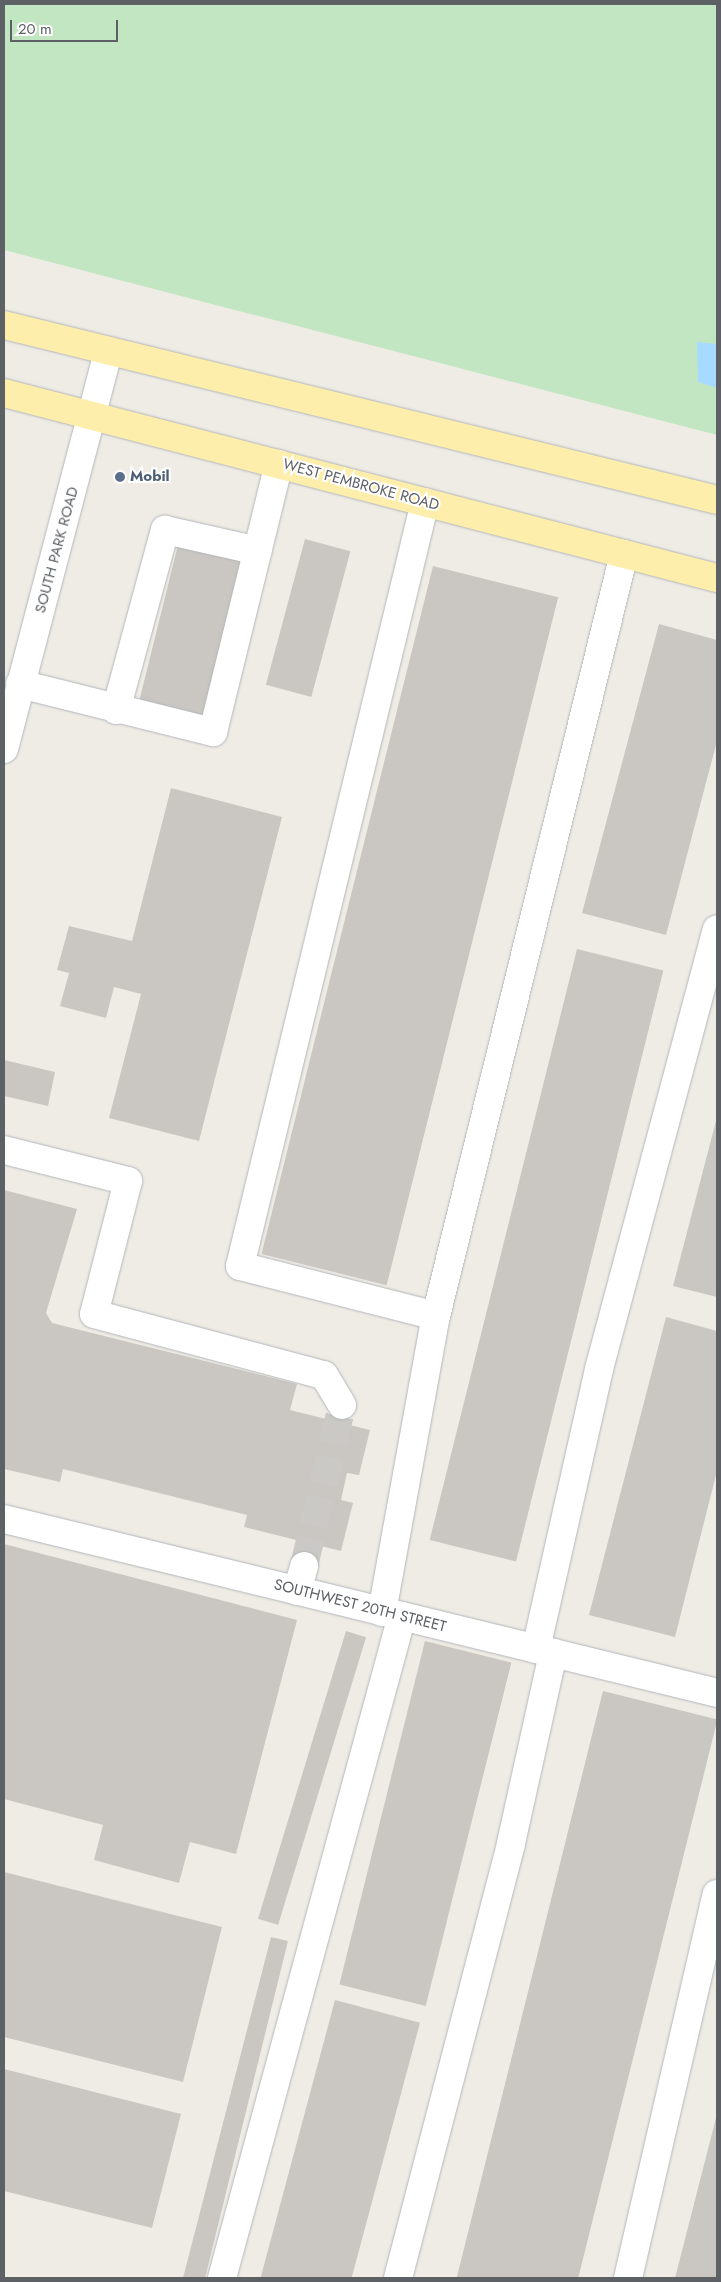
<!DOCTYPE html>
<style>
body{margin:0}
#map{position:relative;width:721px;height:2282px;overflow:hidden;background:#efece5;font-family:Jost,sans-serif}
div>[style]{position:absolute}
.green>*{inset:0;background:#c3e6c2}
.water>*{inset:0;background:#a6dafe}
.building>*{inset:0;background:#cac7c2;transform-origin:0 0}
.minor-tunnel>*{height:28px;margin-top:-14px;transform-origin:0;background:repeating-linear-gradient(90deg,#cac9c5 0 28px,transparent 0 42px)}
.roads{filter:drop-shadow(0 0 1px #b2b6ba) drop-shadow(0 0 1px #b2b6ba)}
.minor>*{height:28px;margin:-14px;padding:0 14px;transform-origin:14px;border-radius:14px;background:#fff}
.major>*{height:28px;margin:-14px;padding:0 14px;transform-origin:14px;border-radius:14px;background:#feeeab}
.dots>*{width:14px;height:14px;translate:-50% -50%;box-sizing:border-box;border:2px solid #fff;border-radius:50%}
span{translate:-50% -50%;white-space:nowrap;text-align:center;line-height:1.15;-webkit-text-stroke:4px #fff;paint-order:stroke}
.service-label{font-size:15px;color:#4e5e75;font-weight:700}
.left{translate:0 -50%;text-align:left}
.street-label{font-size:15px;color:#5d6165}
.frame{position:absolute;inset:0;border:5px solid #5d6165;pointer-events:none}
.scale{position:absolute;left:10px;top:20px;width:108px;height:22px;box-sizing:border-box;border:2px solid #5d6165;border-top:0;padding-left:6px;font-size:15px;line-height:18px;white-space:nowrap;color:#5d6165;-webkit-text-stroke:4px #fff;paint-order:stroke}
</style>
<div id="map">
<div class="green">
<div style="clip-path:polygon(4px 4px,717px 4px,717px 435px,4px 250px)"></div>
</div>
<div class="water">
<div style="clip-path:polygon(697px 342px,717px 344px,717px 388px,698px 382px)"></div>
</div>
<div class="building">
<div style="left:305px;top:539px;width:47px;height:151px;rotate:15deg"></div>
<div style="left:179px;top:541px;width:65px;height:171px;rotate:14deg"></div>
<div style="left:433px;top:566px;width:129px;height:709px;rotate:14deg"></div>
<div style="clip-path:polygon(659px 624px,717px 640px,717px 741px,666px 935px,582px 913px)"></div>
<div style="clip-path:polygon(171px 788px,282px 817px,199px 1141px,109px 1118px,141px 994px,114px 987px,106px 1018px,60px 1006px,69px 973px,57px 970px,69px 926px,132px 941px)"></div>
<div style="left:577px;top:949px;width:89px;height:609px;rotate:14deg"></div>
<div style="clip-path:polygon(4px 1060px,55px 1072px,48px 1106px,4px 1096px)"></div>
<div style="clip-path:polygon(717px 1117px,717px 1297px,673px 1286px)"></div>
<div style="clip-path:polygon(4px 1190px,77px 1209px,46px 1313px,52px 1323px,297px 1384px,290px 1410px,370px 1430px,359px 1475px,347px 1473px,341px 1500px,353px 1503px,341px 1551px,244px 1527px,247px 1515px,63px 1469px,60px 1482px,4px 1469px)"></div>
<div style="clip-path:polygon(666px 1317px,717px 1331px,717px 1471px,675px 1637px,589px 1615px)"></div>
<div style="clip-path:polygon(4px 1544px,297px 1620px,236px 1854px,190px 1842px,179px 1883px,94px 1860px,103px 1825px,4px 1799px)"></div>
<div style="left:346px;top:1631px;width:21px;height:301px;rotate:17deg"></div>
<div style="left:425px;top:1641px;width:89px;height:354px;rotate:14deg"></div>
<div style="left:603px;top:1691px;width:118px;height:606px;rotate:14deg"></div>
<div style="clip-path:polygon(4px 1872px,222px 1927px,183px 2082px,4px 2037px)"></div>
<div style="clip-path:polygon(271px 1937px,288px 1941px,205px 2278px,183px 2278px)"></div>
<div style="left:335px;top:2000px;width:88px;height:287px;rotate:15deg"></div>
<div style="clip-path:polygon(4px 2069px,181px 2114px,152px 2228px,4px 2191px)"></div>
<div style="clip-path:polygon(717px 2114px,717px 2278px,675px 2278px)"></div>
</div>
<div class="minor-tunnel">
<div style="left:304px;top:1566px;width:165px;rotate:-76.7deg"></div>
</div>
<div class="roads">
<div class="minor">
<div style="left:425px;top:502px;width:786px;rotate:103.61deg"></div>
<div style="left:240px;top:1266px;width:202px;rotate:14.3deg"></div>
<div style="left:20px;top:684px;width:199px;rotate:14deg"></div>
<div style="left:213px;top:732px;width:276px;rotate:-76.2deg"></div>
<div style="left:116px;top:710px;width:187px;rotate:-74.8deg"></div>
<div style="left:165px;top:530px;width:95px;rotate:12.7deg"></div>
<div style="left:4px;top:749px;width:410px;rotate:-75.3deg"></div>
<div style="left:4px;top:1150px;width:128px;rotate:14deg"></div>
<div style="left:128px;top:1181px;width:137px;rotate:104.3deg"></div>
<div style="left:94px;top:1314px;width:238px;rotate:14.9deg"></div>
<div style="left:324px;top:1375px;width:35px;rotate:59deg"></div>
<div style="left:4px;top:1519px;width:734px;rotate:13.71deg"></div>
<div style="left:297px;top:1591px;width:26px;rotate:-74deg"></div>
<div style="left:382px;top:1612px;width:301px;rotate:-79.7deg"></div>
<div style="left:436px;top:1316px;width:785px;rotate:-76.14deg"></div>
<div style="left:536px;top:1649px;width:287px;rotate:-77.3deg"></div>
<div style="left:599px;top:1369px;width:455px;rotate:-75deg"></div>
<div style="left:222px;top:2278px;width:686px;rotate:-74.79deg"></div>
<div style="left:398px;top:2278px;width:449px;rotate:-75.4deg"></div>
<div style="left:511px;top:1843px;width:195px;rotate:-77.5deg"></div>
<div style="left:628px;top:2278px;width:394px;rotate:-77deg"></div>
</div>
<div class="major">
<div style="left:4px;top:325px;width:734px;rotate:13.79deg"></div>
<div style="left:4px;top:393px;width:737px;rotate:14.55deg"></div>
</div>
</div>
<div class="dots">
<div style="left:120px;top:477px;background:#5c6f8a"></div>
</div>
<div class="service-label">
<span class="left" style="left:130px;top:477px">Mobil</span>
</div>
<div class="street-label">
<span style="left:361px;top:485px;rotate:15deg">WEST PEMBROKE ROAD</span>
<span style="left:57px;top:550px;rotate:-75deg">SOUTH PARK ROAD</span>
<span style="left:360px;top:1606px;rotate:14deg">SOUTHWEST 20TH STREET</span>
</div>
<div class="frame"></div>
<div class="scale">20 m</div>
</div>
